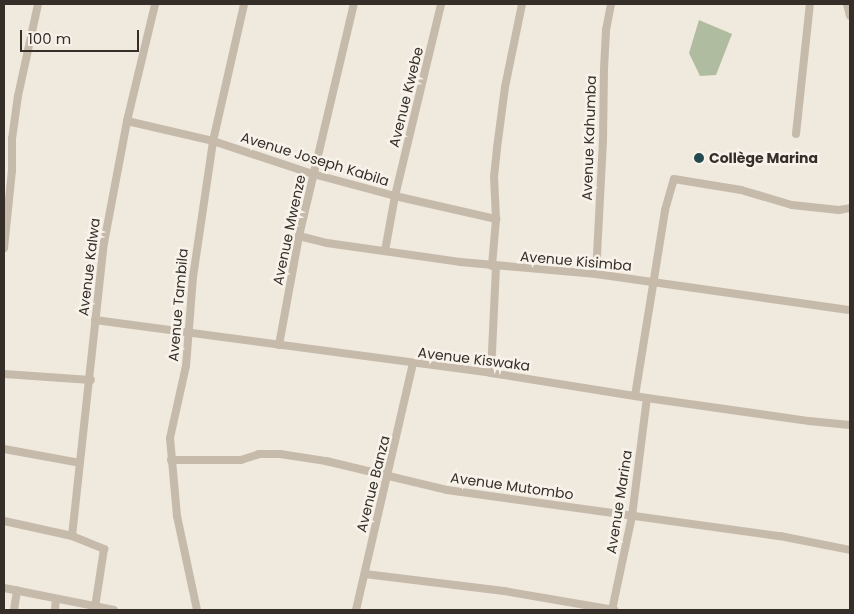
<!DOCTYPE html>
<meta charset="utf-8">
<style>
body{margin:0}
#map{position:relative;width:854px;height:614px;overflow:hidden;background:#efe9de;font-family:Poppins,sans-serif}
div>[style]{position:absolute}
.green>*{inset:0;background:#b0bca0}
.minor>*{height:8px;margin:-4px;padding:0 4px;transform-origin:4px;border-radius:4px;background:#c6baab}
.dots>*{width:14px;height:14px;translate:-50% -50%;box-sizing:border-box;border:2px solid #f7f2ea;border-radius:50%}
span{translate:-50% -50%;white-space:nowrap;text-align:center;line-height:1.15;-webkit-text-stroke:5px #f7f2ea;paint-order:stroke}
.street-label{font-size:14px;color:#352e29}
.poi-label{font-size:14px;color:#352e29;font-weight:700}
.left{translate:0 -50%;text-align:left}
.frame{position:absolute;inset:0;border:5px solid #352e29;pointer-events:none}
.scale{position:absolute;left:20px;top:30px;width:119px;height:22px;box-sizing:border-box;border:2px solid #352e29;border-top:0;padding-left:6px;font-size:15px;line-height:18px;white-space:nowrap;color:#352e29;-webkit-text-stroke:4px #f7f2ea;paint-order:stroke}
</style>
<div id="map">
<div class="green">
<div style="clip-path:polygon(699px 20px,732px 34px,716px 75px,700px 76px,689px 53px)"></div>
</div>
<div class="minor">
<div style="left:847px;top:4px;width:12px;rotate:76deg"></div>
<div style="left:127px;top:121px;width:88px;rotate:13.1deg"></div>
<div style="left:213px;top:141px;width:105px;rotate:18.3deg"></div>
<div style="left:313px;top:174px;width:85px;rotate:15deg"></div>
<div style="left:395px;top:196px;width:104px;rotate:12.8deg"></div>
<div style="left:796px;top:134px;width:131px;rotate:-83.9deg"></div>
<div style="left:299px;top:236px;width:29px;rotate:14deg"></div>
<div style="left:327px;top:243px;width:134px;rotate:8.1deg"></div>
<div style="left:460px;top:262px;width:137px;rotate:5deg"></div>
<div style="left:596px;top:274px;width:257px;rotate:8.1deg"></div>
<div style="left:4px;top:248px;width:78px;rotate:-84.1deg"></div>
<div style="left:12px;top:170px;width:31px;rotate:-90deg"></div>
<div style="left:12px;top:139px;width:43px;rotate:-82.1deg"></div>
<div style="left:18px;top:96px;width:94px;rotate:-77.7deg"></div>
<div style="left:385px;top:251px;width:56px;rotate:-79.7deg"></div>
<div style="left:395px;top:196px;width:197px;rotate:-76.5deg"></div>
<div style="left:492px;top:266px;width:47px;rotate:-85.1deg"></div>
<div style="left:496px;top:219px;width:42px;rotate:-92.7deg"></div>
<div style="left:494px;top:177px;width:29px;rotate:-84deg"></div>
<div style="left:497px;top:148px;width:62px;rotate:-82.5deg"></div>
<div style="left:505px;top:87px;width:85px;rotate:-78.4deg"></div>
<div style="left:596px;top:274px;width:134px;rotate:-87deg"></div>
<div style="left:603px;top:140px;width:71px;rotate:-89.2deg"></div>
<div style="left:604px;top:69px;width:39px;rotate:-87deg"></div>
<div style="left:606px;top:30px;width:26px;rotate:-79deg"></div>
<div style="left:95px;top:320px;width:400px;rotate:7.6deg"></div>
<div style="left:491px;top:373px;width:158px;rotate:9.1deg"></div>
<div style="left:647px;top:398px;width:164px;rotate:8.1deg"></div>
<div style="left:809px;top:421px;width:41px;rotate:5.6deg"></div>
<div style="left:279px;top:345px;width:111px;rotate:-79.6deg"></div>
<div style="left:299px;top:236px;width:238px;rotate:-76.7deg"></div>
<div style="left:491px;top:373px;width:106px;rotate:-87.3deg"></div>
<div style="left:4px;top:374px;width:87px;rotate:3.9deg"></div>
<div style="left:635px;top:396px;width:188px;rotate:-80.8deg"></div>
<div style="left:665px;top:210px;width:32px;rotate:-74deg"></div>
<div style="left:674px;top:179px;width:68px;rotate:9.3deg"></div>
<div style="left:741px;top:190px;width:53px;rotate:16.4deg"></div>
<div style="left:792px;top:205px;width:47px;rotate:6.1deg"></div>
<div style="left:839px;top:210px;width:11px;rotate:-10deg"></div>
<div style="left:4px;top:449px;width:77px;rotate:10.4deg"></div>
<div style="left:171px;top:460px;width:70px"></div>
<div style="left:241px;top:460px;width:19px;rotate:-18deg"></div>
<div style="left:259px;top:454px;width:21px"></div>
<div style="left:280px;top:454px;width:47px;rotate:8.7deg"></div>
<div style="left:326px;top:461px;width:124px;rotate:13.5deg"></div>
<div style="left:447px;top:490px;width:336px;rotate:7.9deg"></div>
<div style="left:780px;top:536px;width:71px;rotate:11.3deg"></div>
<div style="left:4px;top:521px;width:70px;rotate:12.4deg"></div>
<div style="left:72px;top:536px;width:35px;rotate:22deg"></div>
<div style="left:104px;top:549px;width:59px;rotate:98.8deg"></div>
<div style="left:72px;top:536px;width:295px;rotate:-83.8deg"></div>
<div style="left:104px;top:243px;width:124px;rotate:-79.3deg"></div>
<div style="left:127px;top:121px;width:120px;rotate:-76.5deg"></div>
<div style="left:365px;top:574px;width:140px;rotate:7deg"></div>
<div style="left:504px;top:591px;width:112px;rotate:9.8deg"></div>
<div style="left:4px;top:588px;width:112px;rotate:11.3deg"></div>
<div style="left:14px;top:610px;width:20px;rotate:-81deg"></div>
<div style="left:55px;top:610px;width:11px;rotate:-85deg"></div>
<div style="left:197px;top:610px;width:96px;rotate:-102deg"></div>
<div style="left:177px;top:516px;width:78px;rotate:-95.1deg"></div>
<div style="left:170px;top:438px;width:74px;rotate:-77.5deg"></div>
<div style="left:186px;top:366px;width:89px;rotate:-85.5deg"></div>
<div style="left:193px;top:277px;width:137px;rotate:-81.6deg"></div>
<div style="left:213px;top:141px;width:140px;rotate:-77.2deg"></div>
<div style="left:356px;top:610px;width:253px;rotate:-77deg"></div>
<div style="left:612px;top:610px;width:96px;rotate:-78deg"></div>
<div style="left:632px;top:516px;width:119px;rotate:-82.8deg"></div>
</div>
<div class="dots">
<div style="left:699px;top:158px;background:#244a51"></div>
</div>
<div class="street-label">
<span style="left:406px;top:97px;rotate:-76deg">Avenue Kwebe</span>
<span style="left:589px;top:138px;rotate:-88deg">Avenue Kahumba</span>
<span style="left:315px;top:159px;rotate:17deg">Avenue Joseph Kabila</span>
<span style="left:289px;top:230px;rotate:-78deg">Avenue Mwenze</span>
<span style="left:576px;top:261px;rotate:5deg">Avenue Kisimba</span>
<span style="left:89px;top:267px;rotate:-83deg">Avenue Kalwa</span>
<span style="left:178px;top:305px;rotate:-85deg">Avenue Tambila</span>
<span style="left:474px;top:359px;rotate:7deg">Avenue Kiswaka</span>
<span style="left:373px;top:484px;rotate:-76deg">Avenue Banza</span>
<span style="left:512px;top:486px;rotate:8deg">Avenue Mutombo</span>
<span style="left:619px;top:502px;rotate:-81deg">Avenue Marina</span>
</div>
<div class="poi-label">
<span class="left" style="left:709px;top:158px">Collège Marina</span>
</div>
<div class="frame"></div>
<div class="scale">100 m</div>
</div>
